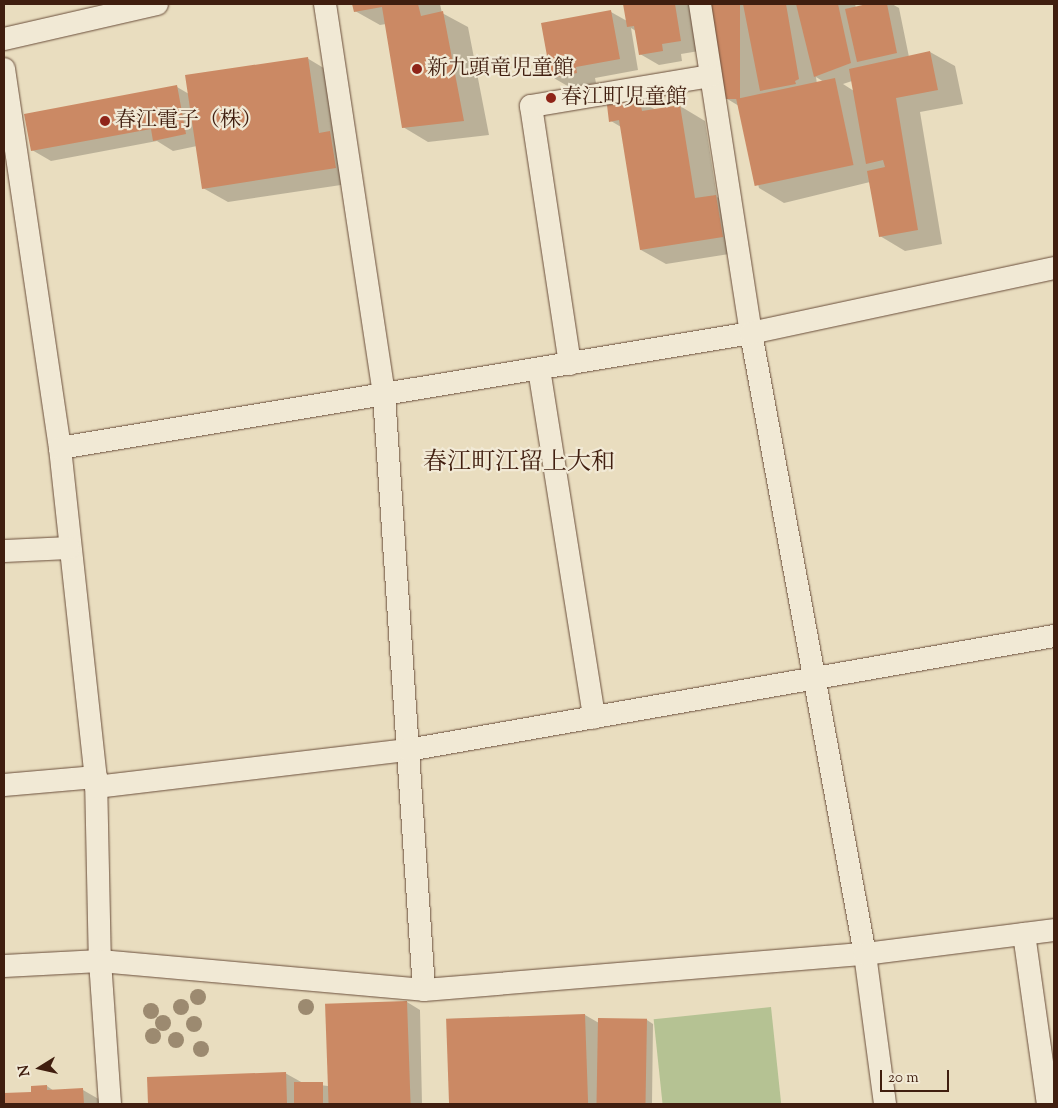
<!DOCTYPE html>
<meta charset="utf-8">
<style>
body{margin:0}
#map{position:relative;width:1058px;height:1108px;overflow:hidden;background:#e9ddbf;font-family:"Sorts Mill Goudy","Noto Serif JP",serif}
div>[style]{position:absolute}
.green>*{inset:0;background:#b5c293;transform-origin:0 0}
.shadow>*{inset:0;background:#0003}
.building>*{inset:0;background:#cb8964;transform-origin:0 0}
.roads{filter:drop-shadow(0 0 1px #6a4e3b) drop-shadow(0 0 1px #6a4e3b)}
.minor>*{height:22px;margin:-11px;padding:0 11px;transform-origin:11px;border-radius:11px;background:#f1e9d5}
.trees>*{width:16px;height:16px;margin:-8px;border-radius:50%;background:#9c8a70}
.dots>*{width:14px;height:14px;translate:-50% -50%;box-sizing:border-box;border:2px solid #f1e9d5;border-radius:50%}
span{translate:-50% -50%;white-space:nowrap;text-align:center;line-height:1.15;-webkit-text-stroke:4.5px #f1e9d5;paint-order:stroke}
.poi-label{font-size:21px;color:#401e0f}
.left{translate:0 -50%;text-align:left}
.quarter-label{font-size:24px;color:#401e0f}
.frame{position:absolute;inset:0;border:5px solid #401e0f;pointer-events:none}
.north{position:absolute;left:15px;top:1043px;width:50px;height:50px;-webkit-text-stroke:4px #f1e9d5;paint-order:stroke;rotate:260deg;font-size:14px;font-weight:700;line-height:20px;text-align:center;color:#401e0f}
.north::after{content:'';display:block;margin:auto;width:18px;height:22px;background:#401e0f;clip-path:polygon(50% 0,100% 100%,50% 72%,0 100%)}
.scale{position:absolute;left:880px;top:1070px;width:69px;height:22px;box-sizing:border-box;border:2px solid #401e0f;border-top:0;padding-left:6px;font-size:15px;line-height:18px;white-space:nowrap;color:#401e0f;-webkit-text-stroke:4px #f1e9d5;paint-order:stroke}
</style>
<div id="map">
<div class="green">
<div style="left:771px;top:1007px;width:98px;height:118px;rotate:84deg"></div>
</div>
<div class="shadow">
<div style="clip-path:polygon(354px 4px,440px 4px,442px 13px,468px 27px,489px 135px,428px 142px,403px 127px,386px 24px,380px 25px,355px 11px)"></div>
<div style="clip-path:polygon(624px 4px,691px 4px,699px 51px,681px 54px,682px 61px,659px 65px,640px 54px,636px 31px,631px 28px,638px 70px,595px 78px,596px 83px,571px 88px,552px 77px,611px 12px,627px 21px)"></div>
<div style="clip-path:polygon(evenodd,710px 4px,855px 4px,856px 8px,892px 4px,899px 8px,909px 57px,930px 52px,955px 66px,963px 104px,920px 112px,942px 244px,905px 251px,880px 236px,870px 182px,784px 203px,759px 188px,739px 106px,724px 97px,710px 4px,816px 77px,824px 82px,817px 84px,816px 77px,710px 4px,852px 81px,854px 91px,843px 84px,852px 81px)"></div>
<div style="clip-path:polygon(307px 58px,332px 73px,361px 182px,228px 202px,203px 188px,197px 146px,173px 151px,157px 141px,51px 161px,32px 150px,177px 87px,189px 94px)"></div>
<div style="clip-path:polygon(640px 101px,656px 110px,680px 106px,705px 121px,717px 197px,741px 210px,748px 251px,666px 264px,641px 250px,621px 127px,611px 121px)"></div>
<div style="clip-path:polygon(407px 1002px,420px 1010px,422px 1104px,149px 1104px,148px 1079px,285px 1073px,303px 1083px,328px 1086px)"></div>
<div style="clip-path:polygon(585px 1015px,599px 1023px,599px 1020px,647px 1020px,653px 1024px,652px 1104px,450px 1104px,447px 1019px)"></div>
<div style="clip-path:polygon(47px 1086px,54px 1091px,83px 1090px,102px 1101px,102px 1104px,4px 1104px,4px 1094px,33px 1093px)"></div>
</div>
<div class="building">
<div style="clip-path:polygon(352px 4px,418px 4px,421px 16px,443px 11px,464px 121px,402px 128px,382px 7px,354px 12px)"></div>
<div style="clip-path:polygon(623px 4px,675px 4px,681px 41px,662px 44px,663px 51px,639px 55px,634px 26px,627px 27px)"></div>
<div style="left:709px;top:4px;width:31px;height:95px"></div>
<div style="clip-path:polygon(743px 4px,786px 4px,799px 79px,795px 81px,796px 84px,760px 91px)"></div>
<div style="clip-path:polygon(796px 4px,838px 4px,851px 63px,814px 77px)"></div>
<div style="clip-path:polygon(867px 4px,887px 4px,897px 53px,857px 62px,845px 9px)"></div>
<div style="clip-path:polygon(611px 10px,620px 59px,576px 67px,577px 73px,551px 78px,541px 23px)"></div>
<div style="clip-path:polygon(930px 51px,938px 90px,896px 98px,918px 230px,879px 237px,867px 171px,885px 167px,883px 160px,866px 164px,849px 69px)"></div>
<div style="clip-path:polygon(308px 57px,319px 133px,330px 131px,336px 168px,202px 189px,185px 75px)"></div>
<div style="left:835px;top:78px;width:89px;height:101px;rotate:78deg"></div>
<div style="clip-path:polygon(177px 85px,186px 134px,153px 141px,151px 129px,31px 151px,24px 114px)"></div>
<div style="clip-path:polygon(640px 100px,642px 111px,680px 105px,695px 198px,716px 195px,723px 237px,640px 250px,619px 120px,609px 122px,607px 105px)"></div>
<div style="left:407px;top:1001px;width:103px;height:82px;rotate:88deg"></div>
<div style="left:585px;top:1014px;width:90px;height:139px;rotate:88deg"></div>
<div style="left:598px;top:1018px;width:49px;height:86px;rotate:1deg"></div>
<div style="clip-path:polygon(286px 1072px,287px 1104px,148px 1104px,147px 1077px)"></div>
<div style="left:294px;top:1082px;width:29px;height:22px"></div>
<div style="clip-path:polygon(47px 1085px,47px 1090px,83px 1088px,84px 1104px,4px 1104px,4px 1093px,31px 1092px,31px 1086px)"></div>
</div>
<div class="roads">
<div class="minor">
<div style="left:325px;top:4px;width:395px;rotate:81.4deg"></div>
<div style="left:384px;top:395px;width:596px;rotate:86.15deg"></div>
<div style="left:700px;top:4px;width:333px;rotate:81.2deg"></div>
<div style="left:751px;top:333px;width:631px;rotate:79.6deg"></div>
<div style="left:865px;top:954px;width:151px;rotate:82.4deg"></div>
<div style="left:4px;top:39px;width:157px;rotate:-12.9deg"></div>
<div style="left:4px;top:69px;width:383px;rotate:81.6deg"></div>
<div style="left:60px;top:448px;width:331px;rotate:83.8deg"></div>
<div style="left:96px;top:777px;width:184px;rotate:88.8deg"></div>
<div style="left:100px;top:961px;width:143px;rotate:86deg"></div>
<div style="left:570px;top:364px;width:261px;rotate:-98.6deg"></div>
<div style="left:531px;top:106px;width:182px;rotate:-9.5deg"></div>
<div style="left:539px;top:369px;width:353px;rotate:81deg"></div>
<div style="left:60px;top:448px;width:701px;rotate:-9.45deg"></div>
<div style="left:751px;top:333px;width:310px;rotate:-12.1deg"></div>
<div style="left:4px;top:551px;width:65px;rotate:-2.6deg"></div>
<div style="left:4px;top:785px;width:92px;rotate:-5deg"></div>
<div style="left:96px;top:787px;width:314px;rotate:-6.8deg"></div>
<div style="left:408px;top:750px;width:656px;rotate:-10.01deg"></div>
<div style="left:1024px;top:934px;width:172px;rotate:82deg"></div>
<div style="left:4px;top:966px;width:96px;rotate:-3deg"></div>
<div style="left:100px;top:961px;width:325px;rotate:5.1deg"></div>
<div style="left:424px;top:990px;width:442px;rotate:-4.7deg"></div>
<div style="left:865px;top:954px;width:191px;rotate:-7.2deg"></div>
</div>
</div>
<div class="trees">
<div style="left:198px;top:997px"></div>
<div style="left:181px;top:1007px"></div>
<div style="left:306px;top:1007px"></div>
<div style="left:151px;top:1011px"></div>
<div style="left:163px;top:1023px"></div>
<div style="left:194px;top:1024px"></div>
<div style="left:153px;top:1036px"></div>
<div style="left:176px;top:1040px"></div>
<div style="left:201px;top:1049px"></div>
</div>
<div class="dots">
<div style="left:417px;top:69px;background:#8f2418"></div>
<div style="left:551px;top:98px;background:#8f2418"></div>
<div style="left:105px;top:121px;background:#8f2418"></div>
</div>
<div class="poi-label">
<span class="left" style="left:427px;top:69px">新九頭竜児童館</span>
<span class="left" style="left:561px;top:98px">春江町児童館</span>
<span class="left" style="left:115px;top:121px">春江電子（株）</span>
</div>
<div class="quarter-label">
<span style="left:519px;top:464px">春江町江留上大和</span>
</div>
<div class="frame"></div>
<div class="north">N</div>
<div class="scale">20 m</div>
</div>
